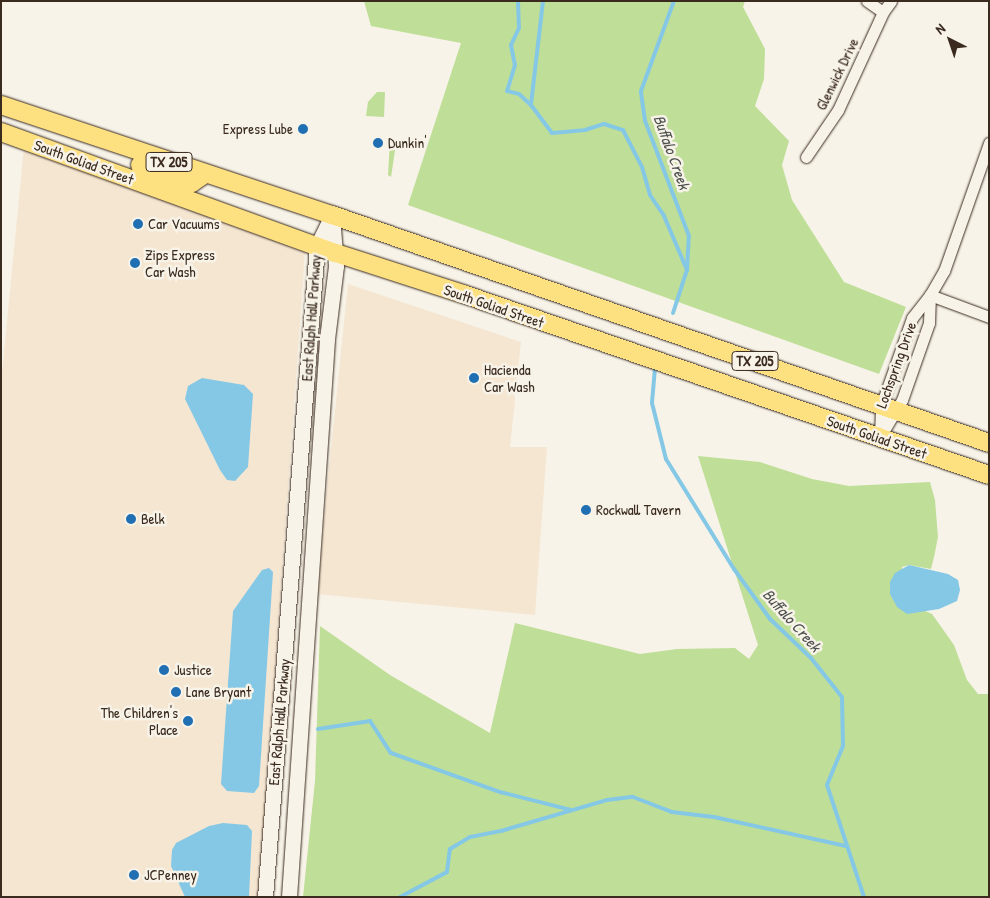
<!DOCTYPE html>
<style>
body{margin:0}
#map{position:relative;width:990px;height:898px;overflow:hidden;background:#f7f3e8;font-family:"Patrick Hand",sans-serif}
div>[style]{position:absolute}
.built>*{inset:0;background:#f5e6d2}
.green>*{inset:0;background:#bfde97}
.water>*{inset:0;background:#85c8e6}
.stream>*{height:4px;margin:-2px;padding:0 2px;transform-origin:2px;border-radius:2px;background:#85c8e6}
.roads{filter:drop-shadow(0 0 1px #3b2a1e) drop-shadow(0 0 1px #3b2a1e)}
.minor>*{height:11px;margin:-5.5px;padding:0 5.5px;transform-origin:5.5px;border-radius:5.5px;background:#f7f3e8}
.secondary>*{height:15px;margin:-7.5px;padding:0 7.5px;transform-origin:7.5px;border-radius:7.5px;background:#f7f3e8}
.primary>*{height:18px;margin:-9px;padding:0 9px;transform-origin:9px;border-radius:9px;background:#fde080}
.dots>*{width:14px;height:14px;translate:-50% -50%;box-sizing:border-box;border:2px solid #f7f3e8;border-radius:50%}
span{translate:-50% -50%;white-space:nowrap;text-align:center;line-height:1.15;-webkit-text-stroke:5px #f7f3e8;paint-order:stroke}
.shield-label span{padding:1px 4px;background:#f7f3e8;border:1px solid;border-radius:4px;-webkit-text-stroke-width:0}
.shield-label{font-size:14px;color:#3b2a1e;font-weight:700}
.street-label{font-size:15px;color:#3b2a1e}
.poi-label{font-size:15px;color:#3b2a1e}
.right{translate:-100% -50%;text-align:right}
.left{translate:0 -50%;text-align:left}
.water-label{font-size:16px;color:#4e5250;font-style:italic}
.frame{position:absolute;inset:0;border:2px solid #3b2a1e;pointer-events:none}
.north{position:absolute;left:925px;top:15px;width:50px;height:50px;-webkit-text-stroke:4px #f7f3e8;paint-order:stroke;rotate:319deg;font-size:14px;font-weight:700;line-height:20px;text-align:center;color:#3b2a1e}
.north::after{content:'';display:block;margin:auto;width:18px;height:22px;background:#3b2a1e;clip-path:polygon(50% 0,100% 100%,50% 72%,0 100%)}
</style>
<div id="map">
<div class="built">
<div style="clip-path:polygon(24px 147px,301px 247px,305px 252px,259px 897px,1px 897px,1px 383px)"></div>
<div style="clip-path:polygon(348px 284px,521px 342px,510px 447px,547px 447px,535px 615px,316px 594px)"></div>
</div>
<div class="green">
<div style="clip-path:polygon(364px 1px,745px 1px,743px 7px,765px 49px,764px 79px,755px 106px,789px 141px,782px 165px,792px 200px,844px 282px,906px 307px,879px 374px,408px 205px,461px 43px,371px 26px)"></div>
<div style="clip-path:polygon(377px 92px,385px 92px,384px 117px,366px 116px,368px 102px)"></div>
<div style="clip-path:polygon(390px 140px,396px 144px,391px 177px,388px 175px)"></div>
<div style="clip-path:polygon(698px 456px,760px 462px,812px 479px,849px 486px,930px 482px,935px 500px,938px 537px,934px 557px,931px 569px,909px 565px,902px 567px,907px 613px,923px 610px,932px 614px,954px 645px,967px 680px,978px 694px,989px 694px,989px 897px,303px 897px,315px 781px,320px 626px,390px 675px,490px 733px,515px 623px,640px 654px,677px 649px,735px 648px,749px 659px,758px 645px)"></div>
</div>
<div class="water">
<div style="clip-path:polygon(202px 378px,244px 385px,253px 394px,248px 467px,235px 481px,227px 480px,220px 470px,185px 399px,188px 386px)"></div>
<div style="clip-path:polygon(909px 565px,948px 574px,958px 580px,960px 590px,957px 601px,939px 609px,907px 614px,897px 607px,890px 594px,890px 582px,895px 573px)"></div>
<div style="clip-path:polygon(269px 568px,273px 572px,259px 786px,254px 793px,227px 791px,221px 784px,233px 611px,262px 570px)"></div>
<div style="clip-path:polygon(223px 823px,247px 825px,252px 831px,249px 897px,185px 897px,171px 866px,172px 850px,176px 843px,209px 826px)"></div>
</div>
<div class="stream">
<div style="left:518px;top:1px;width:27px;rotate:88deg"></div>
<div style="left:519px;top:28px;width:19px;rotate:115deg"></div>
<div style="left:511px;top:45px;width:20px;rotate:79deg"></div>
<div style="left:515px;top:65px;width:27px;rotate:107deg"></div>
<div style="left:507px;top:91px;width:12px;rotate:14deg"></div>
<div style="left:519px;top:94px;width:16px;rotate:43deg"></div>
<div style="left:543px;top:1px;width:105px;rotate:96.6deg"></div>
<div style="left:531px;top:105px;width:35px;rotate:53deg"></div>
<div style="left:552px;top:133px;width:33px;rotate:-5deg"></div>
<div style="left:585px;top:130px;width:20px;rotate:-18deg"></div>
<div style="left:604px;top:124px;width:20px;rotate:18deg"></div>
<div style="left:623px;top:130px;width:42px;rotate:62.8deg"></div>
<div style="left:642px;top:167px;width:29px;rotate:74deg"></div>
<div style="left:650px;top:195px;width:25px;rotate:56deg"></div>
<div style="left:664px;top:216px;width:59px;rotate:66.9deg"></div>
<div style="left:673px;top:313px;width:45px;rotate:-72deg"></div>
<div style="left:687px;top:270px;width:34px;rotate:-87deg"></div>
<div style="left:689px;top:236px;width:123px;rotate:-110.9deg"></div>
<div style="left:645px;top:121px;width:30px;rotate:-98deg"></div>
<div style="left:641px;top:91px;width:96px;rotate:-69.9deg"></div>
<div style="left:655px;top:368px;width:35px;rotate:95deg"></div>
<div style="left:652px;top:403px;width:58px;rotate:76deg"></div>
<div style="left:666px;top:459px;width:129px;rotate:58.3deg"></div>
<div style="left:734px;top:569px;width:62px;rotate:54.2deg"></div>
<div style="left:770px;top:619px;width:57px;rotate:43.6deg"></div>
<div style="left:811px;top:658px;width:50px;rotate:51.5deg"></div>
<div style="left:842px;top:697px;width:49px;rotate:88.8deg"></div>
<div style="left:843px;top:746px;width:42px;rotate:112.3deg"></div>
<div style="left:827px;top:785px;width:118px;rotate:71.7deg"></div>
<div style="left:318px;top:729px;width:53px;rotate:-8.7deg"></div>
<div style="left:370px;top:721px;width:38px;rotate:57deg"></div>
<div style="left:391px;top:753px;width:116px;rotate:19.7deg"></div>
<div style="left:500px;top:792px;width:73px;rotate:14.2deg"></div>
<div style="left:400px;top:897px;width:53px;rotate:-28deg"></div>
<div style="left:447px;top:872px;width:23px;rotate:-83deg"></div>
<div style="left:450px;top:849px;width:23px;rotate:-31deg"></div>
<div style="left:470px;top:837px;width:32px;rotate:-11deg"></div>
<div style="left:501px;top:831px;width:110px;rotate:-16.3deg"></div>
<div style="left:607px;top:800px;width:26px;rotate:-7deg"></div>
<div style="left:633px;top:797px;width:42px;rotate:21deg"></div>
<div style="left:672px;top:812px;width:42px;rotate:6.8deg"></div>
<div style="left:714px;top:817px;width:135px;rotate:12.4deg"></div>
</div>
<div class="roads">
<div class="minor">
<div style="left:867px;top:1px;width:19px;rotate:35deg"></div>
<div style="left:806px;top:157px;width:57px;rotate:-55.8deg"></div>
<div style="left:838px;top:110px;width:108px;rotate:-65.3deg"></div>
<div style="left:883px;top:12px;width:14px;rotate:-54deg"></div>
<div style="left:930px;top:295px;width:63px;rotate:20.4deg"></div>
<div style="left:880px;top:437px;width:31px;rotate:-88deg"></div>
<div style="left:881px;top:406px;width:93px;rotate:-70.6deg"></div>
<div style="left:912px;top:318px;width:29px;rotate:-52deg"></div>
<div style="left:930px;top:295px;width:28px;rotate:-60deg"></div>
<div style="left:944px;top:271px;width:136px;rotate:-70.6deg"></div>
<div style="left:880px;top:437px;width:43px;rotate:-59.3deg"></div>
<div style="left:902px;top:400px;width:82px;rotate:-70.7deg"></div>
<div style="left:929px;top:323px;width:28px;rotate:-88deg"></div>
</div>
<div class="secondary">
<div style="left:265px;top:897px;width:653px;rotate:-85.43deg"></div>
<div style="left:317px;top:246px;width:34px;rotate:-64deg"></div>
<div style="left:289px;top:897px;width:559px;rotate:-86.1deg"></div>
<div style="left:327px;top:339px;width:74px;rotate:-83deg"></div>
<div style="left:336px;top:266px;width:51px;rotate:-94.5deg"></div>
</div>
<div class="primary">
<div style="left:1px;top:105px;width:349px;rotate:18.4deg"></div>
<div style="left:332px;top:215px;width:695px;rotate:19.14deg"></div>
<div style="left:1px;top:132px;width:356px;rotate:19.9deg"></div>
<div style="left:336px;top:253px;width:133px;rotate:17.9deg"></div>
<div style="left:463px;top:294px;width:556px;rotate:18.99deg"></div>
<div style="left:140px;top:165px;width:55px;rotate:19.1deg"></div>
<div style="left:192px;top:183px;width:16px;rotate:-35deg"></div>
</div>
</div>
<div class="dots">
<div style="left:303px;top:129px;background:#1f6fb2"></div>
<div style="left:378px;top:143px;background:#1f6fb2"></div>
<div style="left:138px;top:224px;background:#1f6fb2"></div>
<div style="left:135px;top:263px;background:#1f6fb2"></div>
<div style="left:474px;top:378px;background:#1f6fb2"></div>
<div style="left:586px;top:510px;background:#1f6fb2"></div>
<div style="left:131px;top:519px;background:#1f6fb2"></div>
<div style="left:164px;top:670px;background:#1f6fb2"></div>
<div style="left:176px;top:692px;background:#1f6fb2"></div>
<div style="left:188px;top:721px;background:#1f6fb2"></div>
<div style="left:134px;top:875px;background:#1f6fb2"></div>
</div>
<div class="shield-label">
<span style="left:169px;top:162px">TX 205</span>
<span style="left:755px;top:361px">TX 205</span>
</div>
<div class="street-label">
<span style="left:837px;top:74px;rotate:-64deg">Glenwick Drive</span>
<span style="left:84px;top:162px;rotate:20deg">South Goliad Street</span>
<span style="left:494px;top:306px;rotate:19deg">South Goliad Street</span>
<span style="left:311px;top:318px;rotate:-86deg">East Ralph Hall Parkway</span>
<span style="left:896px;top:365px;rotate:-70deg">Lochspring Drive</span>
<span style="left:877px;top:437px;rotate:19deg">South Goliad Street</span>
<span style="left:279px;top:722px;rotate:-85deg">East Ralph Hall Parkway</span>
</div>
<div class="poi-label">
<span class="right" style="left:293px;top:129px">Express Lube</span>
<span class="left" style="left:388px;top:143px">Dunkin'</span>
<span class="left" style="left:148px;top:224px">Car Vacuums</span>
<span class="left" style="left:145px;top:263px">Zips Express<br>Car Wash</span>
<span class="left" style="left:484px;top:378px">Hacienda<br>Car Wash</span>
<span class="left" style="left:596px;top:510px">Rockwall Tavern</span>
<span class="left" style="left:141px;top:519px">Belk</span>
<span class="left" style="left:174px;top:670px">Justice</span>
<span class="left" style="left:186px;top:692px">Lane Bryant</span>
<span class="right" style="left:178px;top:721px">The Children's<br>Place</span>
<span class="left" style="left:144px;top:875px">JCPenney</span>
</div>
<div class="water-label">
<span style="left:672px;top:152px;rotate:70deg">Buffalo Creek</span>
<span style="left:792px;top:620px;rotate:48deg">Buffalo Creek</span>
</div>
<div class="frame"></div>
<div class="north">N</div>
</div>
